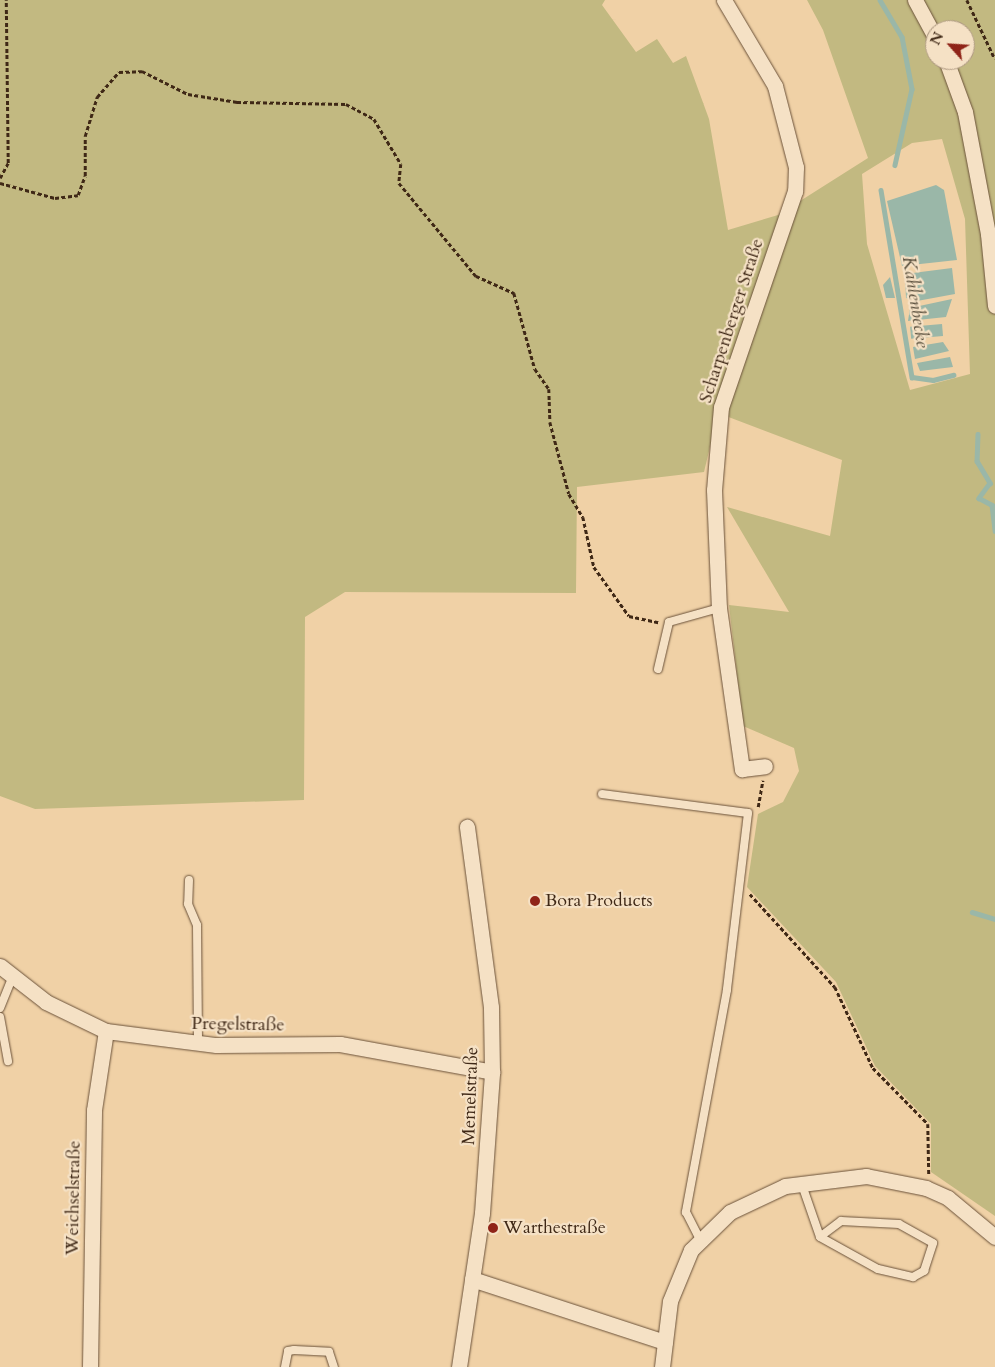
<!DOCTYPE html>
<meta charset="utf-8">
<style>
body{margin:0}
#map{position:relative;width:995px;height:1367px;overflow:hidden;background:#f0d1a6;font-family:Cardo,serif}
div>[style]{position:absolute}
.green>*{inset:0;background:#c2b981}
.water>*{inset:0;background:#9ab7a8;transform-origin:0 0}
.stream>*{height:4.5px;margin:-2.25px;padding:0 2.25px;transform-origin:2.25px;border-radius:2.25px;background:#9ab7a8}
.path>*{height:2.5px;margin-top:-1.25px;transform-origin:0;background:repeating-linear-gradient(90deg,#3f2816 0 4px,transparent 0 6.5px)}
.roads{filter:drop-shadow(0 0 1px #6b523a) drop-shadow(0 0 1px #6b523a)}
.lane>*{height:8px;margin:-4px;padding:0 4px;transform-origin:4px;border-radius:4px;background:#f5e1c5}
.street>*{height:15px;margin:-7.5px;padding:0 7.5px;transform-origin:7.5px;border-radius:7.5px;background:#f5e1c5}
.dots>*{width:14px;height:14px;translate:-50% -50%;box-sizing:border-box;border:2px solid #f5e1c5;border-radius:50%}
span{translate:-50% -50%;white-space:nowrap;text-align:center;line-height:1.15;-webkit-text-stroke:4.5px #f5e1c5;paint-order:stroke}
.street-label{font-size:18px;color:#3f2816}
.poi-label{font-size:18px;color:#3f2816}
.left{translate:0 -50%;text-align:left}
.water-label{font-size:19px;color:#564c3a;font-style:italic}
.north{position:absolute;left:925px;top:20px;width:50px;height:50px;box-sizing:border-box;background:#f5e1c5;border:1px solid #ac977f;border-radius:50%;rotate:296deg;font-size:14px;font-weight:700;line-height:20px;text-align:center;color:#3f2816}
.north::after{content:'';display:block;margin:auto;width:18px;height:22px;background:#8f2418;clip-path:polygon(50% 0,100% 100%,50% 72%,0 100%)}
</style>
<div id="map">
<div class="green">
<div style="clip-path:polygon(evenodd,0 0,605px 0,602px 5px,636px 52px,657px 39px,673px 63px,686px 56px,709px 119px,728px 230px,778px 215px,868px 158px,823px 30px,807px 0,995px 0,995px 1216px,931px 1172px,931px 1124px,875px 1066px,836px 982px,747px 887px,758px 814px,783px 802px,799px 771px,794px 748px,743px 726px,729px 605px,789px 612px,727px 507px,830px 536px,842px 460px,718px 413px,704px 472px,577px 487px,576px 593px,345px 592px,305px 617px,304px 800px,35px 809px,0 796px,0 0,935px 30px,965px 30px,965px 60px,935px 60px,935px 30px,0 0,942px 139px,965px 219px,970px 374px,910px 390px,867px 244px,862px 174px,912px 143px,942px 139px)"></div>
</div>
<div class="water">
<div style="clip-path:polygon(936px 185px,944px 190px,957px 260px,902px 266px,887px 201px)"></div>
<div style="clip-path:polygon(952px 268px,955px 294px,917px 301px,906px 298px,905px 274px)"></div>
<div style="clip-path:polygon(890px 277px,895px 298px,886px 298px,883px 285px)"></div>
<div style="clip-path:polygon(952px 299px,946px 317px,908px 321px,910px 308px)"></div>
<div style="left:942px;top:324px;width:12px;height:32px;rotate:85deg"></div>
<div style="clip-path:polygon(943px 342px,949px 351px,915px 359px,913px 347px)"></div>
<div style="clip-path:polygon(950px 357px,953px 367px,920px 371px,917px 363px)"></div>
</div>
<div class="stream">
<div style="left:880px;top:0;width:43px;rotate:59.3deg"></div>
<div style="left:902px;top:37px;width:53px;rotate:79.1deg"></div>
<div style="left:912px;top:89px;width:78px;rotate:102.6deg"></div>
<div style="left:881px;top:190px;width:190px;rotate:80.6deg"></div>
<div style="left:912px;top:377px;width:21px;rotate:8deg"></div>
<div style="left:933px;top:380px;width:21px;rotate:-14deg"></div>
<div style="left:978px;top:434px;width:27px;rotate:92deg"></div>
<div style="left:977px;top:461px;width:26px;rotate:59deg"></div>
<div style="left:990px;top:483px;width:19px;rotate:126deg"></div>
<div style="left:979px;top:498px;width:15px;rotate:28deg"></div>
<div style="left:992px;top:505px;width:26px;rotate:83deg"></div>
<div style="left:972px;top:912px;width:24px;rotate:17deg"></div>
</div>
<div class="path">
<div style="left:967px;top:0;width:65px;rotate:64.6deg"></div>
<div style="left:0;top:178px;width:17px;rotate:-62deg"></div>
<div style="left:8px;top:163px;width:163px;rotate:-90.7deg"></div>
<div style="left:0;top:183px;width:57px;rotate:15.3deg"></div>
<div style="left:55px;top:198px;width:23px;rotate:-7deg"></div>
<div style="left:78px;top:195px;width:20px;rotate:-70deg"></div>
<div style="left:85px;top:176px;width:40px;rotate:-90deg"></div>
<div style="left:85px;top:136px;width:41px;rotate:-72.9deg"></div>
<div style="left:97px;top:97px;width:33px;rotate:-49deg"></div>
<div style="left:119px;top:72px;width:23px;rotate:-2deg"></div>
<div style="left:142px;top:71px;width:51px;rotate:26.6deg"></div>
<div style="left:188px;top:94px;width:50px;rotate:9.3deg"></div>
<div style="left:237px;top:102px;width:109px;rotate:1.1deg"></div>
<div style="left:346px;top:104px;width:32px;rotate:28deg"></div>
<div style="left:374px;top:119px;width:52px;rotate:59deg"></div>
<div style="left:401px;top:164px;width:19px;rotate:96deg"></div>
<div style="left:399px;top:183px;width:121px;rotate:50.4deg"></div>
<div style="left:476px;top:276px;width:42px;rotate:24.1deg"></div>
<div style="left:514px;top:293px;width:79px;rotate:74.6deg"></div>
<div style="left:535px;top:369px;width:24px;rotate:55deg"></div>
<div style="left:549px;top:389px;width:33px;rotate:88deg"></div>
<div style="left:550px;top:422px;width:74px;rotate:75.2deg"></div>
<div style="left:569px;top:494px;width:27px;rotate:59deg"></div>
<div style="left:583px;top:517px;width:51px;rotate:77.6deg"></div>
<div style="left:594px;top:567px;width:60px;rotate:54.5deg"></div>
<div style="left:629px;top:616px;width:30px;rotate:12deg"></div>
<div style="left:758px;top:807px;width:27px;rotate:-80deg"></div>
<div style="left:750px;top:894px;width:126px;rotate:47.6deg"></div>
<div style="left:835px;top:987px;width:89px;rotate:64.9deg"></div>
<div style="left:873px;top:1068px;width:78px;rotate:45.5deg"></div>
<div style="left:928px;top:1124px;width:50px;rotate:88.9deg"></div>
</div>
<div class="roads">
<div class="lane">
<div style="left:658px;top:669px;width:48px;rotate:-76.8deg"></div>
<div style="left:669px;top:622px;width:52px;rotate:-15.6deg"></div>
<div style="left:602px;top:794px;width:147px;rotate:7.4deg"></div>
<div style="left:748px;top:813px;width:178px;rotate:96.8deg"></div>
<div style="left:727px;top:990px;width:226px;rotate:100.5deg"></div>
<div style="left:686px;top:1212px;width:30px;rotate:63deg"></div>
<div style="left:189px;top:880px;width:24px;rotate:92deg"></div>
<div style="left:188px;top:904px;width:23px;rotate:67deg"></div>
<div style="left:197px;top:925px;width:119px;rotate:89.5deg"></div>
<div style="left:0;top:1008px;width:35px;rotate:-68deg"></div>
<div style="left:0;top:1017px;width:45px;rotate:79.7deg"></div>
<div style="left:801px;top:1182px;width:58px;rotate:70.9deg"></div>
<div style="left:820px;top:1237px;width:66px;rotate:28.9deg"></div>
<div style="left:878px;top:1269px;width:36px;rotate:13deg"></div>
<div style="left:913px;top:1277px;width:13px;rotate:-29deg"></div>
<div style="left:924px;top:1271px;width:29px;rotate:-72deg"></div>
<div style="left:933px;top:1243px;width:39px;rotate:-151deg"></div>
<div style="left:899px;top:1224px;width:58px;rotate:-177deg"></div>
<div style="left:841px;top:1221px;width:26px;rotate:143deg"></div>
<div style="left:285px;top:1367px;width:16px;rotate:-79deg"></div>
<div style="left:288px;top:1351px;width:6px;rotate:-9deg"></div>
<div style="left:294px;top:1350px;width:35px;rotate:3deg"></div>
<div style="left:329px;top:1352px;width:16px;rotate:72deg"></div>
</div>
<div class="street">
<div style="left:724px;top:0;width:100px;rotate:59.3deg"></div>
<div style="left:775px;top:86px;width:84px;rotate:75.5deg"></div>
<div style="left:796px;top:167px;width:24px;rotate:92deg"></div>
<div style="left:795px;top:191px;width:228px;rotate:108.9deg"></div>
<div style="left:721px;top:407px;width:83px;rotate:94.8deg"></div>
<div style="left:714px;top:490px;width:118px;rotate:87.6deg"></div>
<div style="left:719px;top:608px;width:163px;rotate:81.9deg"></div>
<div style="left:742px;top:769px;width:23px;rotate:-7deg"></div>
<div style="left:915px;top:0;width:42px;rotate:61.6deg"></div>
<div style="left:946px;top:60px;width:55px;rotate:69.9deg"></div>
<div style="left:965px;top:112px;width:124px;rotate:79.3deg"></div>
<div style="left:988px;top:234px;width:72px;rotate:84.4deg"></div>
<div style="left:0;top:966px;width:58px;rotate:38deg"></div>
<div style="left:46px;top:1002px;width:67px;rotate:25.8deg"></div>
<div style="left:106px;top:1031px;width:111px;rotate:7.3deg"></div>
<div style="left:216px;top:1045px;width:124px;rotate:-0.5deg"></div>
<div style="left:340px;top:1044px;width:155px;rotate:10.4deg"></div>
<div style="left:472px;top:1279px;width:203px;rotate:18.1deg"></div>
<div style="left:90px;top:1367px;width:257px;rotate:-89.1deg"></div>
<div style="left:94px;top:1110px;width:80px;rotate:-81.4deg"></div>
<div style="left:459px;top:1367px;width:156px;rotate:-81.5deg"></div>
<div style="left:482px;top:1213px;width:141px;rotate:-85.9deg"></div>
<div style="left:492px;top:1072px;width:65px;rotate:-90.9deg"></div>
<div style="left:491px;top:1007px;width:182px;rotate:-97.6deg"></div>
<div style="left:662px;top:1367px;width:66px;rotate:-83.1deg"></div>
<div style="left:670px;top:1301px;width:55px;rotate:-67.6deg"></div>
<div style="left:691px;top:1250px;width:54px;rotate:-44.3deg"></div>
<div style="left:730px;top:1212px;width:61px;rotate:-25.3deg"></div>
<div style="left:785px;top:1186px;width:82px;rotate:-7deg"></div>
<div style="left:866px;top:1176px;width:61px;rotate:11.3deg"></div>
<div style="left:926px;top:1188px;width:24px;rotate:24deg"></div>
<div style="left:948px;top:1198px;width:61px;rotate:39.7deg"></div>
</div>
</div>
<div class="dots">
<div style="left:535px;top:901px;background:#8f2418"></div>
<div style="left:493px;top:1228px;background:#8f2418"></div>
</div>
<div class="street-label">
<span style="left:732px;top:321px;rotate:-72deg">Scharpenberger Straße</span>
<span style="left:238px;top:1025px;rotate:1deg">Pregelstraße</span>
<span style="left:471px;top:1096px;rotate:-88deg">Memelstraße</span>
<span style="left:74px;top:1198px;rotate:-89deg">Weichselstraße</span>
</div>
<div class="poi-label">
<span class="left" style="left:545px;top:901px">Bora Products</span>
<span class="left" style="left:503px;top:1228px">Warthestraße</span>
</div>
<div class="water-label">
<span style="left:915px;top:302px;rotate:81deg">Kahlenbecke</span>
</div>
<div class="north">N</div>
</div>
